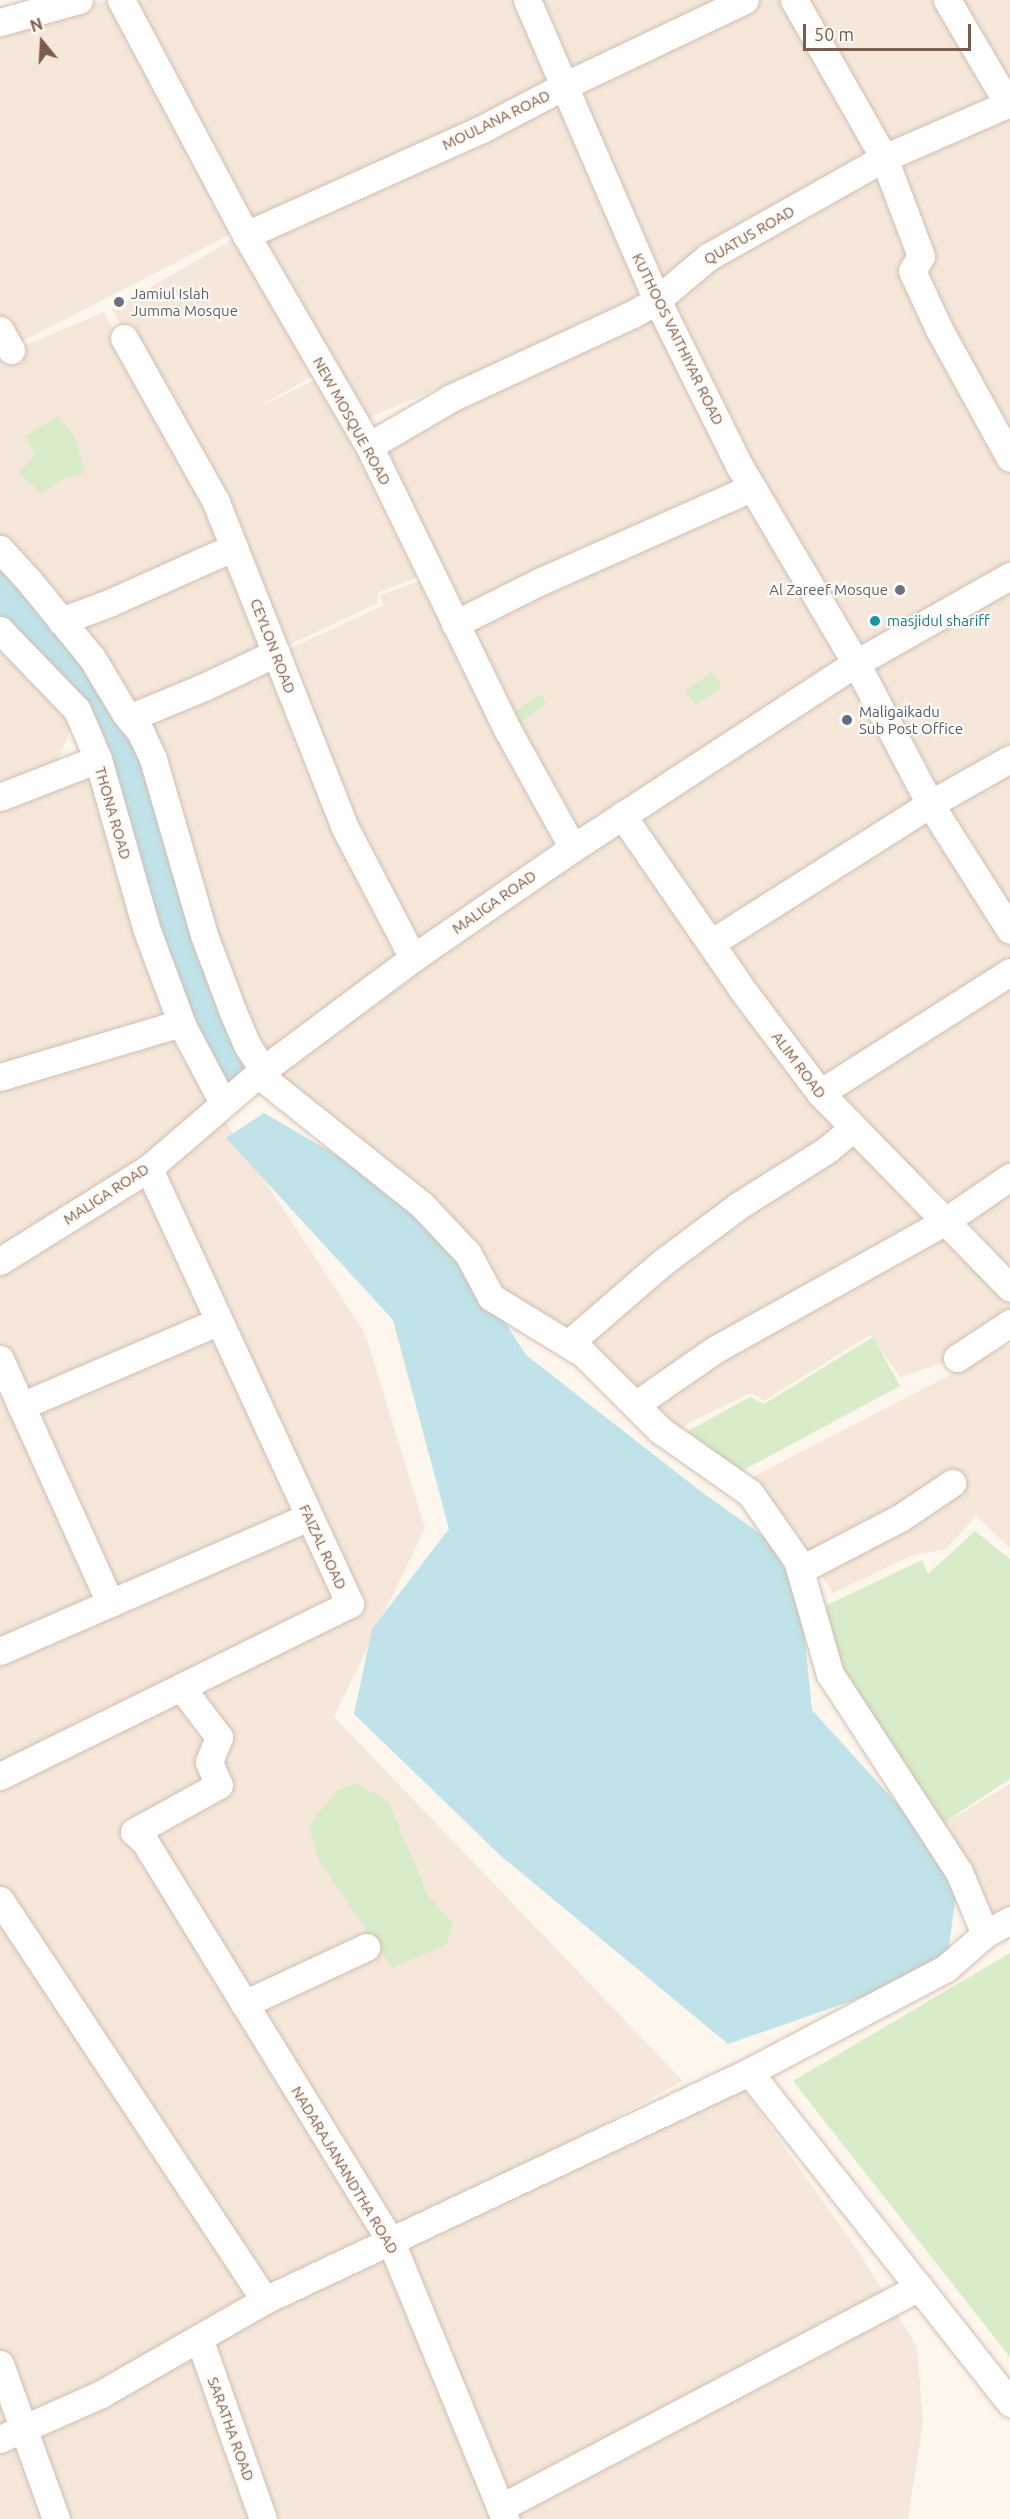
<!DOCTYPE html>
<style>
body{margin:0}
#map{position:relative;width:1010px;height:2519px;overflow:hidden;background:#fdf6ec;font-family:Ubuntu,sans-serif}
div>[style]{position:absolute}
.residential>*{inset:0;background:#f5e8da;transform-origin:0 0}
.green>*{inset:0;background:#d8ecc9;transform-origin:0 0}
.water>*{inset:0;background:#bfe3e8}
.roads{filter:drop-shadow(0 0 2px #d1beb0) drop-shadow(0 0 2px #d1beb0)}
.minor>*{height:27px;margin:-13.5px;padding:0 13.5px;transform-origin:13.5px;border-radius:13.5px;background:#fff}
.dots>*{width:16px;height:16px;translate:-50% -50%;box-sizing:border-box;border:3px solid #fffaf3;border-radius:50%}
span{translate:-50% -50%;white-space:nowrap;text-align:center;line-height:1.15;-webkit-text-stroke:4.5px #fffaf3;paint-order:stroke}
.street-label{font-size:15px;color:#7a5c4d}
.worship-label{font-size:15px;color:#5b616d}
.left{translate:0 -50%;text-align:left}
.right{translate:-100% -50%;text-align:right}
.culture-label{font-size:15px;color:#0d838f}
.service-label{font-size:15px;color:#4e5e75}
.north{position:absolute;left:12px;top:12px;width:60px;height:60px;-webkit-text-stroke:4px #fffaf3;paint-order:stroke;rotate:342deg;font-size:16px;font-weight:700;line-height:24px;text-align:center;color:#7a5c4d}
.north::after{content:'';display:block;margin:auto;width:21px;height:27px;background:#7a5c4d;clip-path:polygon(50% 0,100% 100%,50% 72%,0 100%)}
.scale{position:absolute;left:803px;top:24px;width:168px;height:27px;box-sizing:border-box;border:3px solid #7a5c4d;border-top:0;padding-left:8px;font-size:18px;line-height:21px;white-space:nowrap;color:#7a5c4d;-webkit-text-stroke:4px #fffaf3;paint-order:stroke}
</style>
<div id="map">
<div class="residential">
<div style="clip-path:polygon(106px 0,114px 0,237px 231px,15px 345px,0 316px,0 30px)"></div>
<div style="clip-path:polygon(130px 0,520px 0,555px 83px,249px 227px)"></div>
<div style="clip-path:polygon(532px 0,734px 0,565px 77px)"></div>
<div style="clip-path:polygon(761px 0,787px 0,876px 155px,658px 284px,571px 89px)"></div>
<div style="clip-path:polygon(801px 0,938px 0,998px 100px,886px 151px)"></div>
<div style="clip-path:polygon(955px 0,1010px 0,1010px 96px)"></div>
<div style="left:561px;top:94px;width:223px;height:338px;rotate:67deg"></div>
<div style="clip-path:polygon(1010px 109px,1010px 445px,935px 310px,890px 162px)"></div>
<div style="clip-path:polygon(876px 167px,903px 200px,909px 274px,1010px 469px,1010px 566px,859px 657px,802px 558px,664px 300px)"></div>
<div style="left:239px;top:236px;width:158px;height:147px;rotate:60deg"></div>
<div style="left:652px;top:309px;width:205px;height:309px;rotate:63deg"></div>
<div style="clip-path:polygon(104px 312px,230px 546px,65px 616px,0 549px,0 356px)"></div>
<div style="clip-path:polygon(321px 377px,424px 575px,377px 593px,378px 603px,280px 649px,188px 441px)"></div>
<div style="clip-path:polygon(749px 494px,848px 660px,573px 838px,463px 626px)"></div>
<div style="clip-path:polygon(241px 550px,269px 649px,132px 712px,71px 624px)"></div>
<div style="clip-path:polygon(1010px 573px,1010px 1269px,946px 1198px,821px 1092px,1010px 1300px,1010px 1335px,954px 1359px,900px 1377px,870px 1335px,764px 1401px,751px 1393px,690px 1422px,676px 1433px,539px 1320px,258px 1074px)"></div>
<div style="clip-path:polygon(426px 579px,565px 844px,404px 958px,265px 1062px,137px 719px,384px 605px,380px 595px)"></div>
<div style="clip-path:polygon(0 643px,73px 721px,57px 765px,0 787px)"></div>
<div style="clip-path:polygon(98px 759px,175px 1045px,365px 1333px,425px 1528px,334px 1717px,683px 2081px,469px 2197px,0 2432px,0 805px)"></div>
<div style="clip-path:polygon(1010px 1344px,1010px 1548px,976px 1516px,946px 1549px,913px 1555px,833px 1593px,753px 1477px)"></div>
<div style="clip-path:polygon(1010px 1784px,1010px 1911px,995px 1920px,937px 1827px)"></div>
<div style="clip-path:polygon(741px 2086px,861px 2255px,917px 2347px,923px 2422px,908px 2519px,0 2519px,0 2453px,176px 2354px)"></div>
</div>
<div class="green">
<div style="clip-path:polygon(58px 416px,75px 437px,85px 473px,63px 479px,42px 493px,19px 474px,35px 454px,25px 436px)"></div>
<div style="left:712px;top:672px;width:18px;height:32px;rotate:56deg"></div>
<div style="left:540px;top:694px;width:12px;height:35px;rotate:55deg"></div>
<div style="clip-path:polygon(873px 1337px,900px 1386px,738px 1473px,688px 1431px,750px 1397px,764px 1404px)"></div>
<div style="clip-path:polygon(975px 1531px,1010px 1559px,1010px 1779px,937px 1827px,830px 1674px,825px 1606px,922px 1560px,928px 1574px)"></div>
<div style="clip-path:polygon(356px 1783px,388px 1801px,429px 1897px,453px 1923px,446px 1945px,392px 1968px,318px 1858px,309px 1825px,337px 1791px)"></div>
<div style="clip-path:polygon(1010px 1953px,1010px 2357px,793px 2081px)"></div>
</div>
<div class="water">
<div style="clip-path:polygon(0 549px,125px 713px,259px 1070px,223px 1103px,98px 759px,0 630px)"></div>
<div style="clip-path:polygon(264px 1113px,422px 1205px,472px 1271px,526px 1355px,699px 1490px,797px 1560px,812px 1710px,959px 1872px,946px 1968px,728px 2044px,501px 1856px,354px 1714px,372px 1629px,449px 1529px,393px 1320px,226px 1138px)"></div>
</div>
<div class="roads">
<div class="minor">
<div style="left:121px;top:0;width:266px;rotate:62deg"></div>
<div style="left:246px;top:235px;width:244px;rotate:59.8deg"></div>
<div style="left:369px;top:446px;width:315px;rotate:64deg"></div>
<div style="left:507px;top:729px;width:136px;rotate:61deg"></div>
<div style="left:527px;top:0;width:327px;rotate:66.6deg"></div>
<div style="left:657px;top:300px;width:186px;rotate:63.6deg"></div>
<div style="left:740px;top:467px;width:228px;rotate:59.4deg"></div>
<div style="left:856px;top:663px;width:159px;rotate:62.3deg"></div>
<div style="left:930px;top:804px;width:149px;rotate:57.6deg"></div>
<div style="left:794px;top:0;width:182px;rotate:60.3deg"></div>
<div style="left:884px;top:158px;width:105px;rotate:69.3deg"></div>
<div style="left:921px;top:256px;width:17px;rotate:121deg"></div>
<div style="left:912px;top:271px;width:64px;rotate:65deg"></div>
<div style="left:939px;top:329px;width:147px;rotate:61.2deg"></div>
<div style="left:947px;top:0;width:121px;rotate:59.6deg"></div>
<div style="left:0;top:22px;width:82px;rotate:-15.6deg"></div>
<div style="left:246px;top:235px;width:256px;rotate:-24.2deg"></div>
<div style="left:480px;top:130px;width:95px;rotate:-27.6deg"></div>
<div style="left:564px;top:86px;width:200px;rotate:-25.4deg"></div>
<div style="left:0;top:330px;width:23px;rotate:61deg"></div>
<div style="left:124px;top:338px;width:188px;rotate:60.7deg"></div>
<div style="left:216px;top:502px;width:348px;rotate:68.4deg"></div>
<div style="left:344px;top:826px;width:149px;rotate:62.4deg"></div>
<div style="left:369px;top:446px;width:95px;rotate:-30.3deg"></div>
<div style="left:451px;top:398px;width:200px;rotate:-24.8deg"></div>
<div style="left:633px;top:314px;width:28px;rotate:-30deg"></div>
<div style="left:657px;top:300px;width:67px;rotate:-40.1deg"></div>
<div style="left:708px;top:257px;width:202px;rotate:-29.4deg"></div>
<div style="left:884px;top:158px;width:137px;rotate:-23.6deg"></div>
<div style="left:0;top:549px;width:45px;rotate:47.7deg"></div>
<div style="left:30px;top:582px;width:98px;rotate:50.8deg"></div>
<div style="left:92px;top:658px;width:64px;rotate:59deg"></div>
<div style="left:125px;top:713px;width:26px;rotate:51deg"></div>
<div style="left:141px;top:733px;width:29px;rotate:65deg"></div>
<div style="left:153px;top:759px;width:183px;rotate:73.8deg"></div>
<div style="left:204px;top:935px;width:82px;rotate:69.4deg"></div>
<div style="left:233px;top:1012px;width:36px;rotate:67deg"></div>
<div style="left:247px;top:1045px;width:30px;rotate:57deg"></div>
<div style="left:61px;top:621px;width:51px;rotate:-20.6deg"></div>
<div style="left:109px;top:603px;width:137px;rotate:-24.1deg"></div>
<div style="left:455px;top:624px;width:96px;rotate:-26.6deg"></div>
<div style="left:541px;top:581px;width:230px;rotate:-23.9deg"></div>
<div style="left:0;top:630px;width:111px;rotate:46.1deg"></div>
<div style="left:77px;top:710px;width:53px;rotate:66.8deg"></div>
<div style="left:98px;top:759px;width:176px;rotate:74.1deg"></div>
<div style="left:146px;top:928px;width:106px;rotate:69.5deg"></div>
<div style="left:183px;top:1027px;width:86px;rotate:62.2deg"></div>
<div style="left:129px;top:718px;width:81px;rotate:-22.5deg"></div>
<div style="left:204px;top:687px;width:80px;rotate:-25.3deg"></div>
<div style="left:0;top:797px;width:105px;rotate:-21.2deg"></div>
<div style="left:622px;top:815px;width:220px;rotate:55.4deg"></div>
<div style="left:747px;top:996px;width:121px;rotate:53deg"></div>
<div style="left:820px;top:1093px;width:272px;rotate:45.7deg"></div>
<div style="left:711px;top:943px;width:259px;rotate:-32.4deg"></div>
<div style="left:930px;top:804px;width:92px;rotate:-29.4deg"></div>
<div style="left:258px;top:1074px;width:210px;rotate:38.6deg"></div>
<div style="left:422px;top:1205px;width:67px;rotate:46.8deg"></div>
<div style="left:468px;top:1254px;width:49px;rotate:61.9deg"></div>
<div style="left:491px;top:1297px;width:109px;rotate:31.5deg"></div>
<div style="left:584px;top:1354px;width:107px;rotate:45deg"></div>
<div style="left:660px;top:1430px;width:110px;rotate:35deg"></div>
<div style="left:750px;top:1493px;width:82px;rotate:55deg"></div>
<div style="left:797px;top:1560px;width:119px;rotate:73.9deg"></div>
<div style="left:830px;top:1674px;width:236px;rotate:56.9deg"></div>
<div style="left:959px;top:1872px;width:67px;rotate:67.2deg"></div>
<div style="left:0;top:1077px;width:189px;rotate:-16.6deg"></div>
<div style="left:820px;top:1093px;width:225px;rotate:-32.5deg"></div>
<div style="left:0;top:1261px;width:176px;rotate:-32deg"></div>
<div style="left:149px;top:1168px;width:150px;rotate:-40.7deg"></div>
<div style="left:263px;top:1070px;width:187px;rotate:-36.7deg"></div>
<div style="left:413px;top:958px;width:194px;rotate:-34.5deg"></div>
<div style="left:573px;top:848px;width:338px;rotate:-33.2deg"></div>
<div style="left:856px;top:663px;width:177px;rotate:-29.5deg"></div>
<div style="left:568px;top:1344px;width:125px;rotate:-40.8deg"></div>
<div style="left:663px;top:1262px;width:94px;rotate:-36.7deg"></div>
<div style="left:738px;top:1206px;width:107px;rotate:-32.3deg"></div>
<div style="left:828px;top:1149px;width:31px;rotate:-40deg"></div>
<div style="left:957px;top:1358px;width:64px;rotate:-33.4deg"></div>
<div style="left:0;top:1359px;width:268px;rotate:65.7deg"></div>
<div style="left:635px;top:1405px;width:98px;rotate:-34.7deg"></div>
<div style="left:716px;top:1349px;width:261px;rotate:-29.1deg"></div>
<div style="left:944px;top:1222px;width:80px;rotate:-34.3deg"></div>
<div style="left:21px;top:1406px;width:215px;rotate:-23.2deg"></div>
<div style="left:800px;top:1570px;width:113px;rotate:-27.5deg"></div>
<div style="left:900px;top:1518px;width:63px;rotate:-33.9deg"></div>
<div style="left:0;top:1651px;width:336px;rotate:-23.5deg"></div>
<div style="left:181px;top:1687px;width:63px;rotate:52.8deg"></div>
<div style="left:219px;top:1737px;width:27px;rotate:112deg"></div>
<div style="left:209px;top:1762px;width:25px;rotate:67deg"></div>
<div style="left:219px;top:1785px;width:97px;rotate:151.1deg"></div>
<div style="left:134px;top:1832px;width:15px;rotate:42deg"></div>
<div style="left:145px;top:1842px;width:470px;rotate:58.4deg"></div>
<div style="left:391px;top:2242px;width:300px;rotate:67.6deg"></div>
<div style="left:0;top:1776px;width:390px;rotate:-26.2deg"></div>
<div style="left:350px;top:1604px;width:480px;rotate:-114.8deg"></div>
<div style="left:0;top:1900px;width:480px;rotate:56.5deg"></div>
<div style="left:244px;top:2004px;width:135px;rotate:-25deg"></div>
<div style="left:749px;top:2072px;width:422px;rotate:51.7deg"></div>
<div style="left:199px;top:2338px;width:192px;rotate:70.5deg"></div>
<div style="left:0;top:2364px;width:165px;rotate:70.1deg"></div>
<div style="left:0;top:2439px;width:111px;rotate:-24deg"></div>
<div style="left:101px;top:2394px;width:189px;rotate:-29.8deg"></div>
<div style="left:265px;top:2300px;width:535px;rotate:-25.22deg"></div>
<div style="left:749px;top:2072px;width:223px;rotate:-27.8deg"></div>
<div style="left:946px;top:1968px;width:52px;rotate:-41.1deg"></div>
<div style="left:985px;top:1934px;width:29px;rotate:-29deg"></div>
<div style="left:500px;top:2508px;width:474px;rotate:-27.8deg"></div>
</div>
</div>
<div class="dots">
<div style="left:119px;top:302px;background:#6b7280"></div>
<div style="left:900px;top:590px;background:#6b7280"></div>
<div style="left:875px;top:621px;background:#0f9aa8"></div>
<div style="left:847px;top:720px;background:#5c6f8a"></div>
</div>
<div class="street-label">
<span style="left:496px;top:120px;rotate:-26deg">MOULANA ROAD</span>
<span style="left:749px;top:235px;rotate:-30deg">QUATUS ROAD</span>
<span style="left:678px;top:339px;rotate:64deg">KUTHOOS VAITHIYAR ROAD</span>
<span style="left:352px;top:421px;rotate:61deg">NEW MOSQUE ROAD</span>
<span style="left:273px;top:646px;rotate:69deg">CEYLON ROAD</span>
<span style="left:113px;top:813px;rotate:74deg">THONA ROAD</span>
<span style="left:494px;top:902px;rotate:-35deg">MALIGA ROAD</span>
<span style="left:799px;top:1065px;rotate:53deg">ALIM ROAD</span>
<span style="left:106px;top:1194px;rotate:-33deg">MALIGA ROAD</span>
<span style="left:323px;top:1547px;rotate:65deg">FAIZAL ROAD</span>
<span style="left:345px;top:2170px;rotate:59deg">NADARAJANANDTHA ROAD</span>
<span style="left:231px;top:2429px;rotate:70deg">SARATHA ROAD</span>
</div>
<div class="worship-label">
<span class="left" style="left:131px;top:302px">Jamiul Islah<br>Jumma Mosque</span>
<span class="right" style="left:888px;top:590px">Al Zareef Mosque</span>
</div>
<div class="culture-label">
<span class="left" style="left:887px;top:621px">masjidul shariff</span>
</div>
<div class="service-label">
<span class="left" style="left:859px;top:720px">Maligaikadu<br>Sub Post Office</span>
</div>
<div class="north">N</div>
<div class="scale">50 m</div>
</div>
